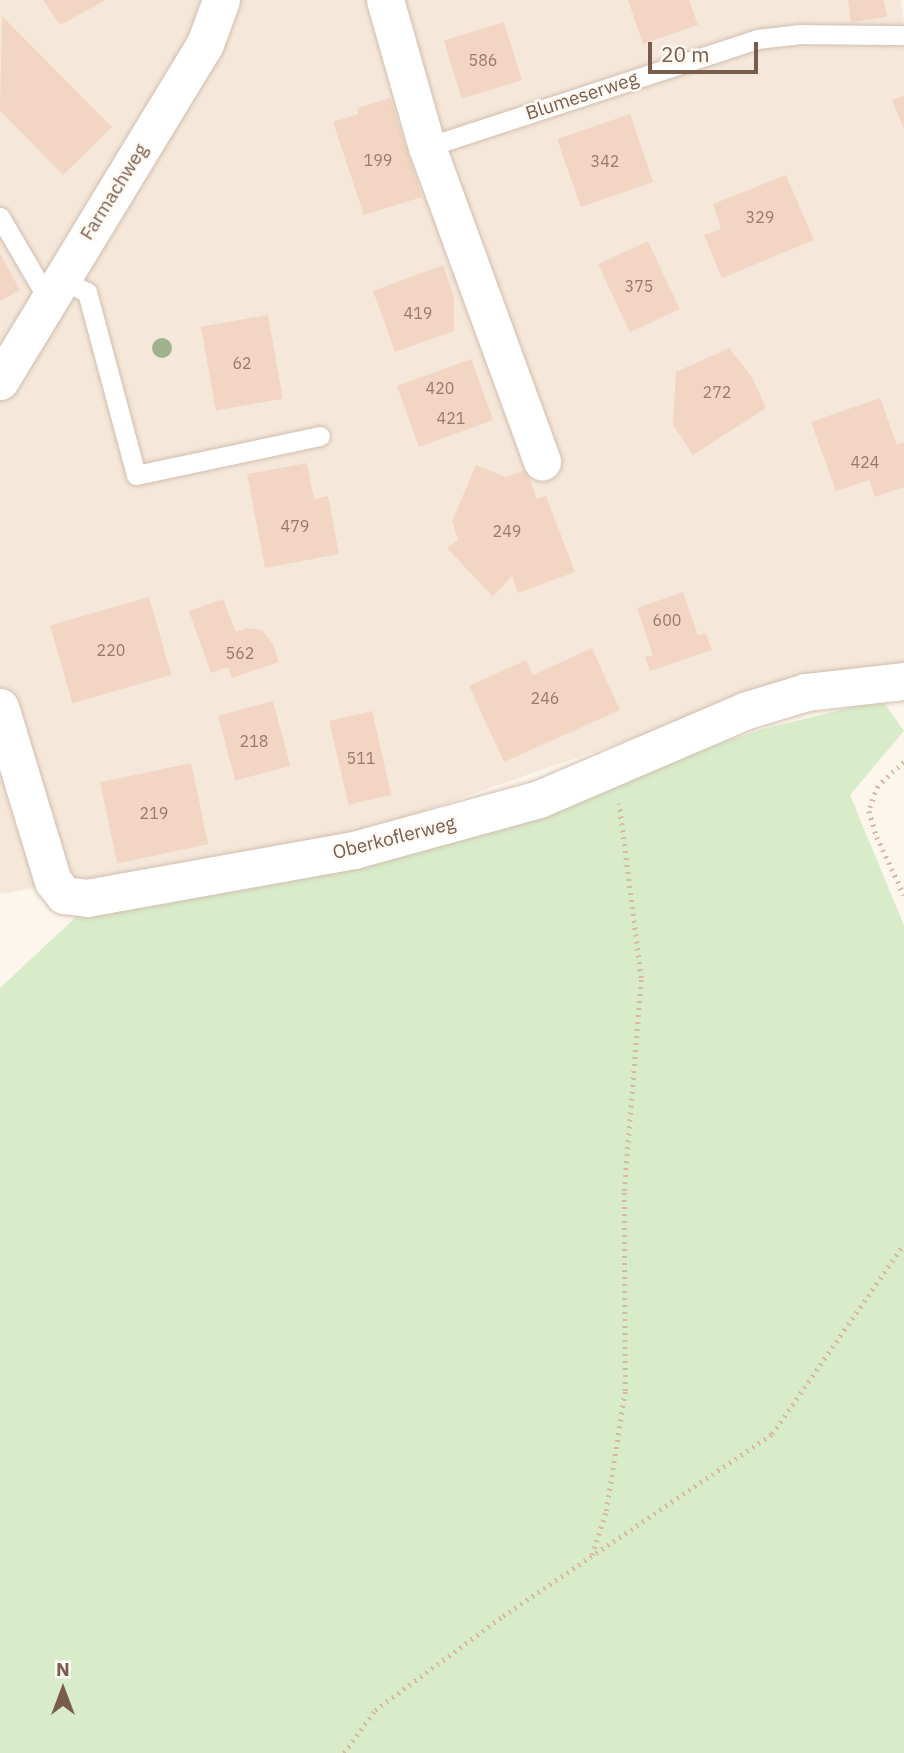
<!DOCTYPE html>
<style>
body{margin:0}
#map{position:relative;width:904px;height:1753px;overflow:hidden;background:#fdf6ec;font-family:"IBM Plex Sans",sans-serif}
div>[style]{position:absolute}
.residential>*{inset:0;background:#f5e8da}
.green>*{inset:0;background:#d8ecc9}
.building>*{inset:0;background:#f3d5c3;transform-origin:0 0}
.path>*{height:4.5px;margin-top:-2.25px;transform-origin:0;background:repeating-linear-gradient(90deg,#d9b8a5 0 2px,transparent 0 7px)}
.roads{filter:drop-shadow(0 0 2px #d1beb0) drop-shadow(0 0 2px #d1beb0)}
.lane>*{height:19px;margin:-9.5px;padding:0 9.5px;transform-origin:9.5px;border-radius:9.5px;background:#fff}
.street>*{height:37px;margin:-18.5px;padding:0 18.5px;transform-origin:18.5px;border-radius:18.5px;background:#fff}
.trees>*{width:20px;height:20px;margin:-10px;border-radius:50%;background:#a0b28e}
span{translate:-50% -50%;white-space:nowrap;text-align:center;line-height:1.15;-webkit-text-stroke:5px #fffaf3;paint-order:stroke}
.number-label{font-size:16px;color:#987a6a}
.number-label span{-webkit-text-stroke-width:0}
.street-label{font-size:19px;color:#7a5c4d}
.north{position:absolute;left:28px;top:1655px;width:70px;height:70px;-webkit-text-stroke:5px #fffaf3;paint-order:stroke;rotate:0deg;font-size:19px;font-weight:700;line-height:28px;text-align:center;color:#7a5c4d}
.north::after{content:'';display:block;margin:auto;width:24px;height:32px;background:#7a5c4d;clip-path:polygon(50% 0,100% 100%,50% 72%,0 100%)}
.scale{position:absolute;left:648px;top:42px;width:110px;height:32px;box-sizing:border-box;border:4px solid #7a5c4d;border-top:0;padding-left:9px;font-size:21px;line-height:24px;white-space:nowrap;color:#7a5c4d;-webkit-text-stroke:5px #fffaf3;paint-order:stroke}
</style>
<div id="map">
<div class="residential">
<div style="clip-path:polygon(0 0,901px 0,904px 22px,904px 662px,792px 683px,363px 832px,0 894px)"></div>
</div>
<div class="green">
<div style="clip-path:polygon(882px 700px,904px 731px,850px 795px,904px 925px,904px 1753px,0 1753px,0 988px,77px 916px,361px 865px,763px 729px)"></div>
</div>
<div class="building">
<div style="clip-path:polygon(43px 0,106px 0,60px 25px)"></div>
<div style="clip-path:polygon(628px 0,689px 0,698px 25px,643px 44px)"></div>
<div style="clip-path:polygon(848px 0,884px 0,887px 17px,851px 22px)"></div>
<div style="clip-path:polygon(2px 16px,112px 127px,63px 175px,0 111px)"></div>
<div style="left:504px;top:22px;width:61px;height:63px;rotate:73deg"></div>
<div style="clip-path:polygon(904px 96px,904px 129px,892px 100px)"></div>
<div style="clip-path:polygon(390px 98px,422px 197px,364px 215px,333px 122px,359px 114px,357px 108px)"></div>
<div style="left:630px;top:114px;width:72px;height:77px;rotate:71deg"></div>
<div style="clip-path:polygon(786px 175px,814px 240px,722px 278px,704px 235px,721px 229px,713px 204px)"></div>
<div style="left:648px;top:241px;width:75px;height:55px;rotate:65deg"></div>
<div style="clip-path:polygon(0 253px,20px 290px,0 301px)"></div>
<div style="clip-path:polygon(443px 265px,454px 296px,454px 331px,395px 352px,373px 291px)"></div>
<div style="left:268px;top:315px;width:85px;height:68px;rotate:80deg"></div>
<div style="clip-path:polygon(729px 348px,752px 377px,766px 408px,693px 455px,673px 425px,676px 372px)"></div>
<div style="left:471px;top:359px;width:65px;height:79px;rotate:70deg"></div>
<div style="clip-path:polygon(880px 398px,897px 445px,904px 442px,904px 487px,875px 497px,869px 480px,836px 491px,811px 422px)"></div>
<div style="clip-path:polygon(307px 463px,314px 499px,328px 496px,339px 554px,265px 568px,247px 474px)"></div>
<div style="clip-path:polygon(476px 465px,506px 477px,526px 470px,537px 499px,546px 496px,575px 572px,518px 593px,512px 576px,493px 597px,447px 548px,458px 540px,452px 521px)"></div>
<div style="clip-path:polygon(683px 592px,698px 635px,706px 633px,712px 650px,650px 671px,645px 657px,653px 655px,637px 608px)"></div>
<div style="left:149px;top:597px;width:81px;height:103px;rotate:74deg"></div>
<div style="clip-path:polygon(223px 599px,236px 632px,246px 628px,262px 630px,273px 644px,279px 662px,232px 678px,228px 667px,211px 673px,189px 611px)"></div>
<div style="clip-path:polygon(592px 648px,620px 710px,504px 762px,469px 686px,526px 660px,533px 675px)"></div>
<div style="left:273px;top:701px;width:67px;height:57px;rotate:75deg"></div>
<div style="left:372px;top:711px;width:86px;height:44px;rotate:77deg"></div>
<div style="left:191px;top:763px;width:83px;height:93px;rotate:78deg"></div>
</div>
<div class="path">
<div style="left:904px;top:762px;width:35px;rotate:137deg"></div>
<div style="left:878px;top:786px;width:27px;rotate:110deg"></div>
<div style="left:869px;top:811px;width:27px;rotate:73deg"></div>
<div style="left:877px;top:837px;width:64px;rotate:65deg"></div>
<div style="left:592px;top:1555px;width:46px;rotate:-72.3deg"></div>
<div style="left:606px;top:1511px;width:121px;rotate:-81deg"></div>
<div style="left:625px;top:1391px;width:200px;rotate:-90.3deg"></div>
<div style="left:624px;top:1191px;width:214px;rotate:-85.4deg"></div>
<div style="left:641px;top:978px;width:176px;rotate:-97.2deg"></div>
<div style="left:344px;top:1753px;width:53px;rotate:-54.2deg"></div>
<div style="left:375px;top:1710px;width:159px;rotate:-36.3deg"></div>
<div style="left:503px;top:1616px;width:325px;rotate:-34.1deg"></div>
<div style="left:772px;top:1434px;width:231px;rotate:-55.2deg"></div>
</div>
<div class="roads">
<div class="lane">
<div style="left:427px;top:147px;width:347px;rotate:-18.1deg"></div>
<div style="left:757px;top:39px;width:44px;rotate:-6.5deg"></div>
<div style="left:801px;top:34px;width:103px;rotate:0.6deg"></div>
<div style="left:0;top:217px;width:95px;rotate:59.7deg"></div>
<div style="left:59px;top:279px;width:31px;rotate:25deg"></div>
<div style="left:87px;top:292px;width:189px;rotate:75deg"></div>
<div style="left:136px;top:475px;width:188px;rotate:-12deg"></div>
</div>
<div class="street">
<div style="left:385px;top:0;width:153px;rotate:74.1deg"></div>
<div style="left:427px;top:147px;width:335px;rotate:69.9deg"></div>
<div style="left:0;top:381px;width:394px;rotate:-58.7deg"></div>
<div style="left:205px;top:44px;width:47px;rotate:-70deg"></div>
<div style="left:0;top:707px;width:182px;rotate:73.1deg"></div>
<div style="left:53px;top:881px;width:18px;rotate:52deg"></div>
<div style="left:64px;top:895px;width:23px;rotate:7deg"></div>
<div style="left:87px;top:898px;width:271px;rotate:-10.2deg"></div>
<div style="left:354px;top:850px;width:192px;rotate:-15.4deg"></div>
<div style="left:539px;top:799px;width:223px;rotate:-23.2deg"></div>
<div style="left:744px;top:711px;width:65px;rotate:-17deg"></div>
<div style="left:806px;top:692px;width:99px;rotate:-6.4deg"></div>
</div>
</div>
<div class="trees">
<div style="left:162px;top:348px"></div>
</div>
<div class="number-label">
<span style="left:483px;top:60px">586</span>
<span style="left:378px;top:160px">199</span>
<span style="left:605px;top:161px">342</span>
<span style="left:760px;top:217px">329</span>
<span style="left:639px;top:286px">375</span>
<span style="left:418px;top:313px">419</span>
<span style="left:242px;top:363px">62</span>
<span style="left:440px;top:388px">420</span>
<span style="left:717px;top:392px">272</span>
<span style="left:451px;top:418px">421</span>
<span style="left:865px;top:462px">424</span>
<span style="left:295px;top:526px">479</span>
<span style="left:507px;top:531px">249</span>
<span style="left:667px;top:620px">600</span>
<span style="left:111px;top:650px">220</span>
<span style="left:240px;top:653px">562</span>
<span style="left:545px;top:698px">246</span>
<span style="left:254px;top:741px">218</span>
<span style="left:361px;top:758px">511</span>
<span style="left:154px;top:813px">219</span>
</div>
<div class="street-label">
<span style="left:582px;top:96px;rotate:-18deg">Blumeserweg</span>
<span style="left:114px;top:192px;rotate:-58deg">Farmachweg</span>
<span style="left:394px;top:838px;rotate:-14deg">Oberkoflerweg</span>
</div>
<div class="north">N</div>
<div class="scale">20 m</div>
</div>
